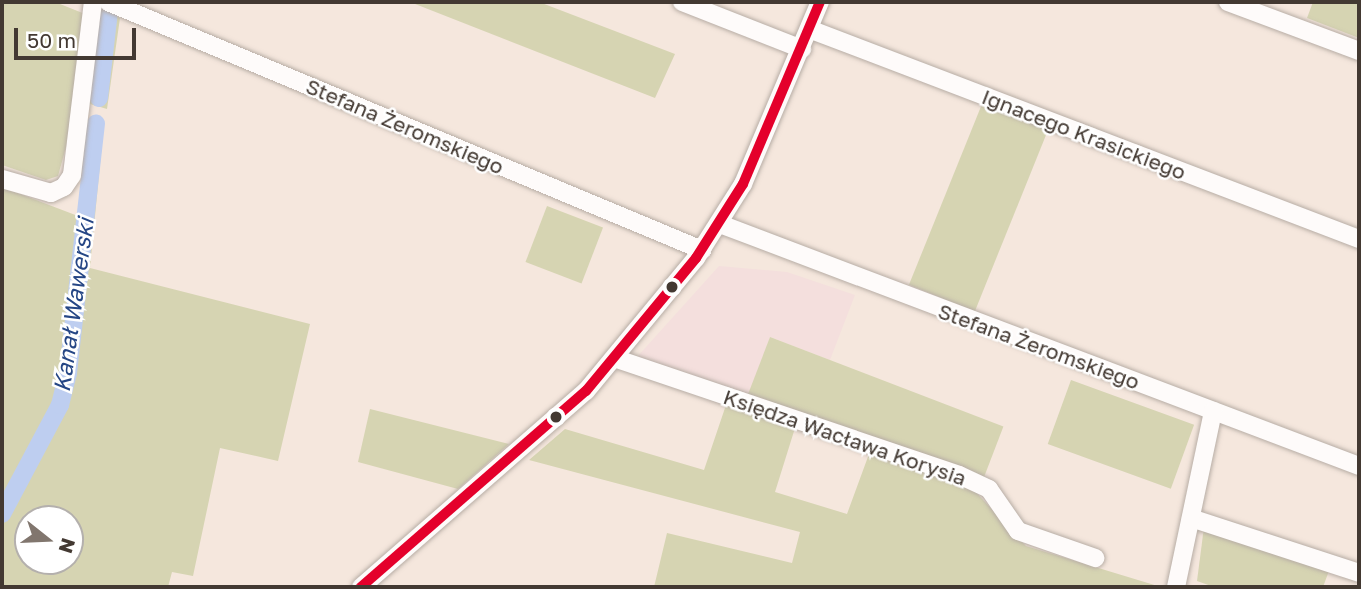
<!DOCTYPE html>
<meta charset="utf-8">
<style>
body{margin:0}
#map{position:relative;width:1361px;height:589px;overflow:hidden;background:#f5e7dd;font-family:"Golos Text",sans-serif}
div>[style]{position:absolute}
.industrial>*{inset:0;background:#f4dfdd}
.green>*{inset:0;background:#d6d4b2;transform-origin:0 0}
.canal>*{height:18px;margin:-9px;padding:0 9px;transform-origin:9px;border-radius:9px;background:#becef0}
.roads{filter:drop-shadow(0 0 2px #b7ada5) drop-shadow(0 0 2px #b7ada5)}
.minor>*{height:18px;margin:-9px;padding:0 9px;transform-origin:9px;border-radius:9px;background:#fefbfa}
.bus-1>*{height:10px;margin:-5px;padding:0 5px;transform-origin:5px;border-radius:5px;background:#e4002b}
.dots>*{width:19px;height:19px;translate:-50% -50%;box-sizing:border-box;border:4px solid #fff;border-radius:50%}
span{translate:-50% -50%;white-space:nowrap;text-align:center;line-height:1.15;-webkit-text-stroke:5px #fff;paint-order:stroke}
.street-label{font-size:21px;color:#433932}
.water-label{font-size:23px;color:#254685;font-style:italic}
.frame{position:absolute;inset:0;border:4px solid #433932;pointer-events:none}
.north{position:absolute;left:14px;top:505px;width:70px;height:70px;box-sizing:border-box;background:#fff;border:2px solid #b4b0ad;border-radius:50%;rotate:108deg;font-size:19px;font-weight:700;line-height:28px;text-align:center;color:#433932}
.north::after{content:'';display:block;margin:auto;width:24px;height:32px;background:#81766e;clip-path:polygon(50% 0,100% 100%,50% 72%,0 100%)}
.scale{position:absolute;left:14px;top:28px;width:122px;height:32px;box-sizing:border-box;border:4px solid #433932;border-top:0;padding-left:9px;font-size:21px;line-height:24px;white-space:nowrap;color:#433932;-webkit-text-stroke:5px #fff;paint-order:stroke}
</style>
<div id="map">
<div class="industrial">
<div style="clip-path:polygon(719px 266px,787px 272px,855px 295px,830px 360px,770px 337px,749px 396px,637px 357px)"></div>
</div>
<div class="green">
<div style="clip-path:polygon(2px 2px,55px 2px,85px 14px,71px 148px,66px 147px,58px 176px,46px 180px,2px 165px)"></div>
<div style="clip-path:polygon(410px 2px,539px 2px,675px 54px,655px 98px)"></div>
<div style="clip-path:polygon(1313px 2px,1359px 2px,1359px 38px,1307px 18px)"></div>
<div style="clip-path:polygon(113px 13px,120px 18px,107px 109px,90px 104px,90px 100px,100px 15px)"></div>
<div style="left:982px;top:104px;width:71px;height:195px;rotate:22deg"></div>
<div style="clip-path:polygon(evenodd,87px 120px,104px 123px,90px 268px,310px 324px,278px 461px,220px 448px,193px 576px,172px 572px,168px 587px,2px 587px,2px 187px,78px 216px,87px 120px,28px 519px,70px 519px,70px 561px,28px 561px,28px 519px)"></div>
<div style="left:547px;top:206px;width:60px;height:60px;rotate:21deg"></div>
<div style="left:770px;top:337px;width:250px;height:63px;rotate:21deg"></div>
<div style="left:1071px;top:380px;width:131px;height:68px;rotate:20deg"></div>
<div style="clip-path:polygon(726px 405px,795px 428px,775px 492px,847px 514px,869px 454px,972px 488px,1026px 546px,1161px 587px,654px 587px,667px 533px,792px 563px,800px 532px,529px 460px,565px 429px,704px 470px)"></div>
<div style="clip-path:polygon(370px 409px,509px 444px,458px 489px,358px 462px)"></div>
<div style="clip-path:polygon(1204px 527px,1330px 568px,1323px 587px,1214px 587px,1197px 581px)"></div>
</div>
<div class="canal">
<div style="left:99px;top:98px;width:87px;rotate:-83.4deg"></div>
<div style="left:2px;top:514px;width:123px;rotate:-62deg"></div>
<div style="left:60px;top:405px;width:33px;rotate:-76deg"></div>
<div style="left:68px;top:373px;width:251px;rotate:-83.6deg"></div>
</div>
<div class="roads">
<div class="minor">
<div style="left:108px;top:2px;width:644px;rotate:22.66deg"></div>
<div style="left:682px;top:2px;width:129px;rotate:21.4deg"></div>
<div style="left:1228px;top:2px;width:140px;rotate:20.5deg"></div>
<div style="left:809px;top:29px;width:589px;rotate:20.9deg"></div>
<div style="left:2px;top:179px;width:51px;rotate:15.9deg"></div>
<div style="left:51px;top:193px;width:14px;rotate:-25deg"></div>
<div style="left:64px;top:187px;width:14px;rotate:-56deg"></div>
<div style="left:72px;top:175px;width:174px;rotate:-83.1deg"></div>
<div style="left:720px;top:224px;width:683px;rotate:20.74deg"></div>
<div style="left:614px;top:358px;width:364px;rotate:18.7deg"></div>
<div style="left:959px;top:475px;width:33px;rotate:25deg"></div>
<div style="left:989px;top:489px;width:51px;rotate:55.4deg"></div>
<div style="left:1018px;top:531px;width:82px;rotate:19.3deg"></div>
<div style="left:1191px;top:518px;width:177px;rotate:18.1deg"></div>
<div style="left:361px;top:587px;width:298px;rotate:-41.1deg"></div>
<div style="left:586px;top:391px;width:173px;rotate:-50.4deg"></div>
<div style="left:696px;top:258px;width:88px;rotate:-57.6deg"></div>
<div style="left:743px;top:184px;width:198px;rotate:-67.1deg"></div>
<div style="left:1176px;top:587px;width:180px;rotate:-78.1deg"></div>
</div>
</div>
<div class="bus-1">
<div style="left:361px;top:587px;width:298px;rotate:-41.1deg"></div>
<div style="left:586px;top:391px;width:173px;rotate:-50.4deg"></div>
<div style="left:696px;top:258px;width:88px;rotate:-57.6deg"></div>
<div style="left:743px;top:184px;width:198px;rotate:-67.1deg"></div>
</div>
<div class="dots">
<div style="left:672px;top:287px;background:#433932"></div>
<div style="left:556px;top:417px;background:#433932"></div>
</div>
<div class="street-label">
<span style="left:405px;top:126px;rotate:23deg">Stefana Żeromskiego</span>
<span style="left:1084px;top:134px;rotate:21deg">Ignacego Krasickiego</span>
<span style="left:1039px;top:346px;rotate:20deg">Stefana Żeromskiego</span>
<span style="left:845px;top:437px;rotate:19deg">Księdza Wacława Korysia</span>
</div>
<div class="water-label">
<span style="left:73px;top:305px;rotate:-82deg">Kanał Wawerski</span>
</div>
<div class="frame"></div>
<div class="north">N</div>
<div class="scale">50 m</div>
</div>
